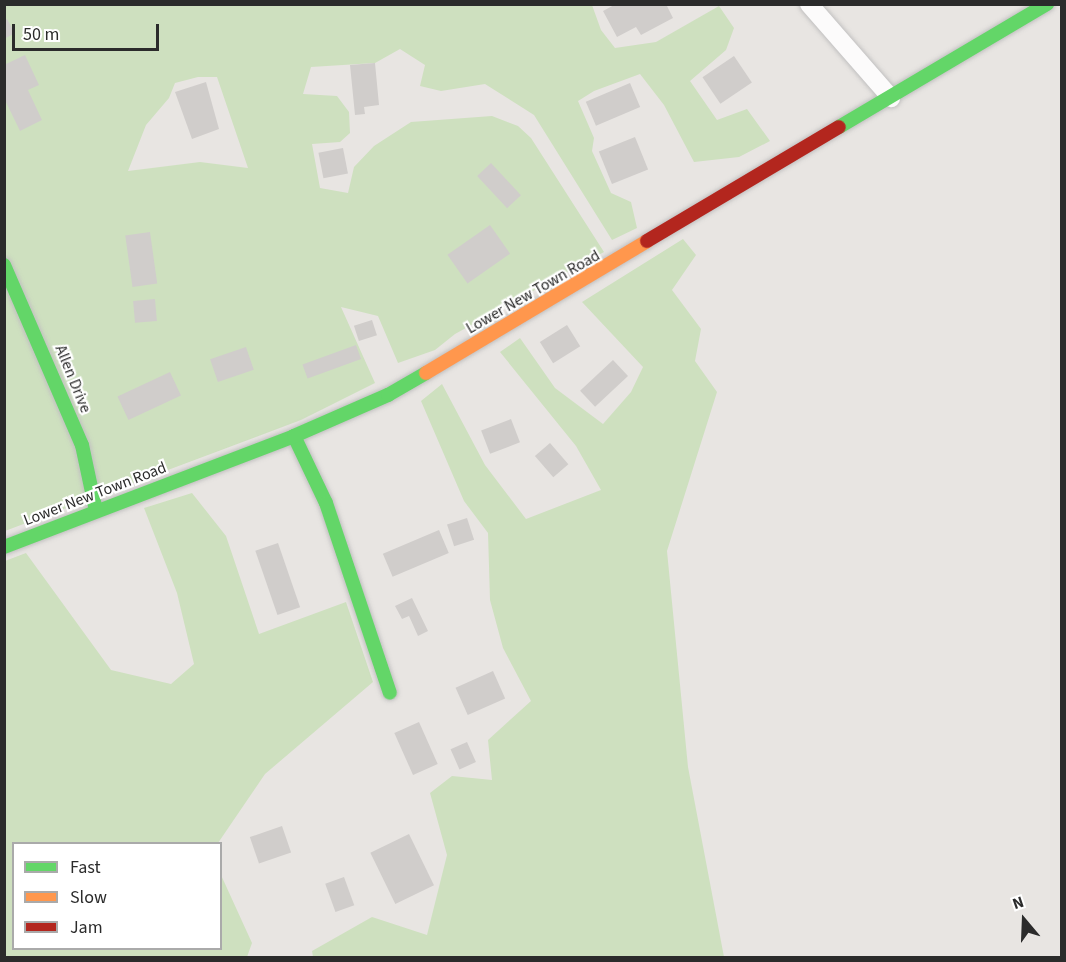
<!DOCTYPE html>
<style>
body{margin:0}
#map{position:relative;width:1066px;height:962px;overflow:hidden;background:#e8e5e2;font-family:"Source Sans 3",sans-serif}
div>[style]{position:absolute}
.green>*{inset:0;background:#cee0bf}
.building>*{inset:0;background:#d0cdcb;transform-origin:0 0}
.roads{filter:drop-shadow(0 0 2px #c1c0c0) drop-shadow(0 0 2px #c1c0c0)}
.street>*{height:18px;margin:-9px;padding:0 9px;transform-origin:9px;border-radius:9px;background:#fcfbfb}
.fast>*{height:14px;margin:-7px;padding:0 7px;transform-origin:7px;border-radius:7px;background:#63d668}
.slow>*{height:14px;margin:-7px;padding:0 7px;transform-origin:7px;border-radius:7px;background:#ff974d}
.jam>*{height:14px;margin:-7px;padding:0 7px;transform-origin:7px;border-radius:7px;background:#b3261e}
span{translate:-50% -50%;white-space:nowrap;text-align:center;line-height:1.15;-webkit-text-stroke:4.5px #fff;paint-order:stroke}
.street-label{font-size:16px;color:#2b2b2b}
.frame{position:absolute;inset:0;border:6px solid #2b2b2b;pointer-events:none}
.legend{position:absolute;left:12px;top:842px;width:210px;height:108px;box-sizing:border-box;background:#fff;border:2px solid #aaa;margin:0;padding:8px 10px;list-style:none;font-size:18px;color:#2b2b2b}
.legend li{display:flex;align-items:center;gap:12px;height:30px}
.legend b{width:30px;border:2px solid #aaa}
.north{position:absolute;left:994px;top:890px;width:60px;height:60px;-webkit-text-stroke:4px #fff;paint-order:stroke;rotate:341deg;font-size:16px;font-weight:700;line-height:24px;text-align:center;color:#2b2b2b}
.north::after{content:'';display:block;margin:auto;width:21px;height:27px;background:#2b2b2b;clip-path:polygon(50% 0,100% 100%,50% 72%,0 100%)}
.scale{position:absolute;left:12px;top:24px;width:147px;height:27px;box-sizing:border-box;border:3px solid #2b2b2b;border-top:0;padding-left:8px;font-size:18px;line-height:21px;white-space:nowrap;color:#2b2b2b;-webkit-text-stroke:4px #fff;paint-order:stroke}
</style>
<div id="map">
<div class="green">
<div style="clip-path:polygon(evenodd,5px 5px,592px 5px,601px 30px,615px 48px,656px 42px,719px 6px,734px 28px,726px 50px,690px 81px,717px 120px,747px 109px,770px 141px,739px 157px,694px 162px,664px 105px,640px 74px,594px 91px,578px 101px,594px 138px,592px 151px,611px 193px,631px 202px,637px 228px,612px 240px,534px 115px,485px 84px,441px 91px,420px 86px,425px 65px,400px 49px,375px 63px,311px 67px,303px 94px,337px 96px,349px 112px,350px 133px,340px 142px,312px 144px,320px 188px,348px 193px,354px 167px,374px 146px,411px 122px,492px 116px,518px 126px,531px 138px,604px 252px,455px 334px,435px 350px,398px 363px,378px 316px,341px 307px,375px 383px,301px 420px,5px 531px,5px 5px,198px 77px,217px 77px,248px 168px,200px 162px,128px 171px,146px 125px,169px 98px,175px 83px,198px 77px)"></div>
<div style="clip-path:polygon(683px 239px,696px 255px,672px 290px,701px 329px,695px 361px,717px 392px,667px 551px,688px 767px,724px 957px,313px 957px,312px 951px,372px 917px,427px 935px,447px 855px,430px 793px,452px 776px,492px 780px,488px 740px,531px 701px,503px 648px,490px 600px,488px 533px,464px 501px,421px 401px,442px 384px,485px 465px,526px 519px,601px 490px,576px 446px,500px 352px,520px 338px,555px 388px,603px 424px,631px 392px,643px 367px,582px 302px)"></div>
<div style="clip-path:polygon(192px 493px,226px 536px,259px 634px,346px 602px,373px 682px,265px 774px,218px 843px,14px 844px,14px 948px,220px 948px,221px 875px,252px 943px,247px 957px,5px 958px,5px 561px,26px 553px,111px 670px,171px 684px,194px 664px,177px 593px,144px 508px)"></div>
</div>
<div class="building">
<div style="clip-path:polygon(616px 4px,666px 4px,673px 18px,641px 35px,636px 27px,617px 37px,603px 11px)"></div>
<div style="clip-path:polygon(7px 19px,15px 33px,4px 39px,4px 20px)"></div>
<div style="clip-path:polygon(25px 55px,39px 85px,28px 90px,42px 120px,20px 131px,4px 98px,4px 65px)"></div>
<div style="left:734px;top:56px;width:32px;height:38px;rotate:56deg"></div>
<div style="clip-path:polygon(375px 63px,379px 105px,364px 107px,365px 114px,355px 115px,350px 65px)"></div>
<div style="clip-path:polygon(206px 82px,219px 129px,192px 139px,175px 92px)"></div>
<div style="left:630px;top:83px;width:26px;height:48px;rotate:67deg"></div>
<div style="left:635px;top:137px;width:35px;height:39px;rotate:68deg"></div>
<div style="left:343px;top:148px;width:26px;height:25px;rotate:79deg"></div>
<div style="left:491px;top:163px;width:44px;height:19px;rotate:47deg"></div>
<div style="left:490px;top:225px;width:35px;height:52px;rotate:55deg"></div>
<div style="left:150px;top:232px;width:52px;height:25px;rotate:82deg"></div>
<div style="left:155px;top:299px;width:22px;height:22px;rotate:85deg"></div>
<div style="left:372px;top:320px;width:16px;height:19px;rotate:72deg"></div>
<div style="left:567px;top:325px;width:25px;height:32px;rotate:58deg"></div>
<div style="left:356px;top:345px;width:15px;height:57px;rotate:70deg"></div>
<div style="left:246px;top:347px;width:24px;height:38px;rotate:71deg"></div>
<div style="left:613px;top:360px;width:22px;height:45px;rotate:47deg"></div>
<div style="left:170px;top:372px;width:26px;height:58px;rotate:65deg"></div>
<div style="left:511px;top:419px;width:25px;height:32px;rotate:69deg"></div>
<div style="left:550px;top:443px;width:28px;height:20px;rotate:49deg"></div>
<div style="left:467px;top:518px;width:23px;height:21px;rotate:72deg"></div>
<div style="left:439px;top:530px;width:25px;height:61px;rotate:67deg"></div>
<div style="left:278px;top:543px;width:68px;height:24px;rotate:71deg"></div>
<div style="clip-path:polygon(412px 598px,428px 631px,418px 636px,409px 616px,402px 619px,395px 606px)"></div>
<div style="left:493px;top:671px;width:30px;height:41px;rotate:66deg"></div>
<div style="left:419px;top:722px;width:46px;height:27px;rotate:66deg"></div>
<div style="left:467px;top:742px;width:22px;height:18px;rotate:66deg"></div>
<div style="left:282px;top:826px;width:28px;height:34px;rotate:71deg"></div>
<div style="left:409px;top:834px;width:57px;height:43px;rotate:64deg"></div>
<div style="left:344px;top:877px;width:30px;height:20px;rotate:70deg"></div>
</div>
<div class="roads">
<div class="street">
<div style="left:809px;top:4px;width:125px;rotate:48.9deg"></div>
</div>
<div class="fast">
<div style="left:839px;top:127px;width:242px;rotate:-30.6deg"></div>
<div style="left:4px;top:265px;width:196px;rotate:66.6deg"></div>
<div style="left:82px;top:445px;width:67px;rotate:78deg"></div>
<div style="left:294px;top:436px;width:74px;rotate:64.5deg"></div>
<div style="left:326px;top:503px;width:200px;rotate:71.4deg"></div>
<div style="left:4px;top:547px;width:311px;rotate:-20.9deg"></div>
<div style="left:294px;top:436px;width:103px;rotate:-23.6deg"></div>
<div style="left:388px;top:395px;width:44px;rotate:-30.1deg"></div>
</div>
<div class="slow">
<div style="left:426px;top:373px;width:257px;rotate:-30.8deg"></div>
</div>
<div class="jam">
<div style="left:647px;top:241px;width:223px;rotate:-30.7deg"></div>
</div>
</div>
<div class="street-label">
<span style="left:533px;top:292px;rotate:-30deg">Lower New Town Road</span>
<span style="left:73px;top:379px;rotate:68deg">Allen Drive</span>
<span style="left:95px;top:494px;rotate:-21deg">Lower New Town Road</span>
</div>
<div class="frame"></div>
<ul class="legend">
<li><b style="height:8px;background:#63d668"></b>Fast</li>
<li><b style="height:8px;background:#ff974d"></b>Slow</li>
<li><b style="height:8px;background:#b3261e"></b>Jam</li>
</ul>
<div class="north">N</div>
<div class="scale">50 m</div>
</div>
